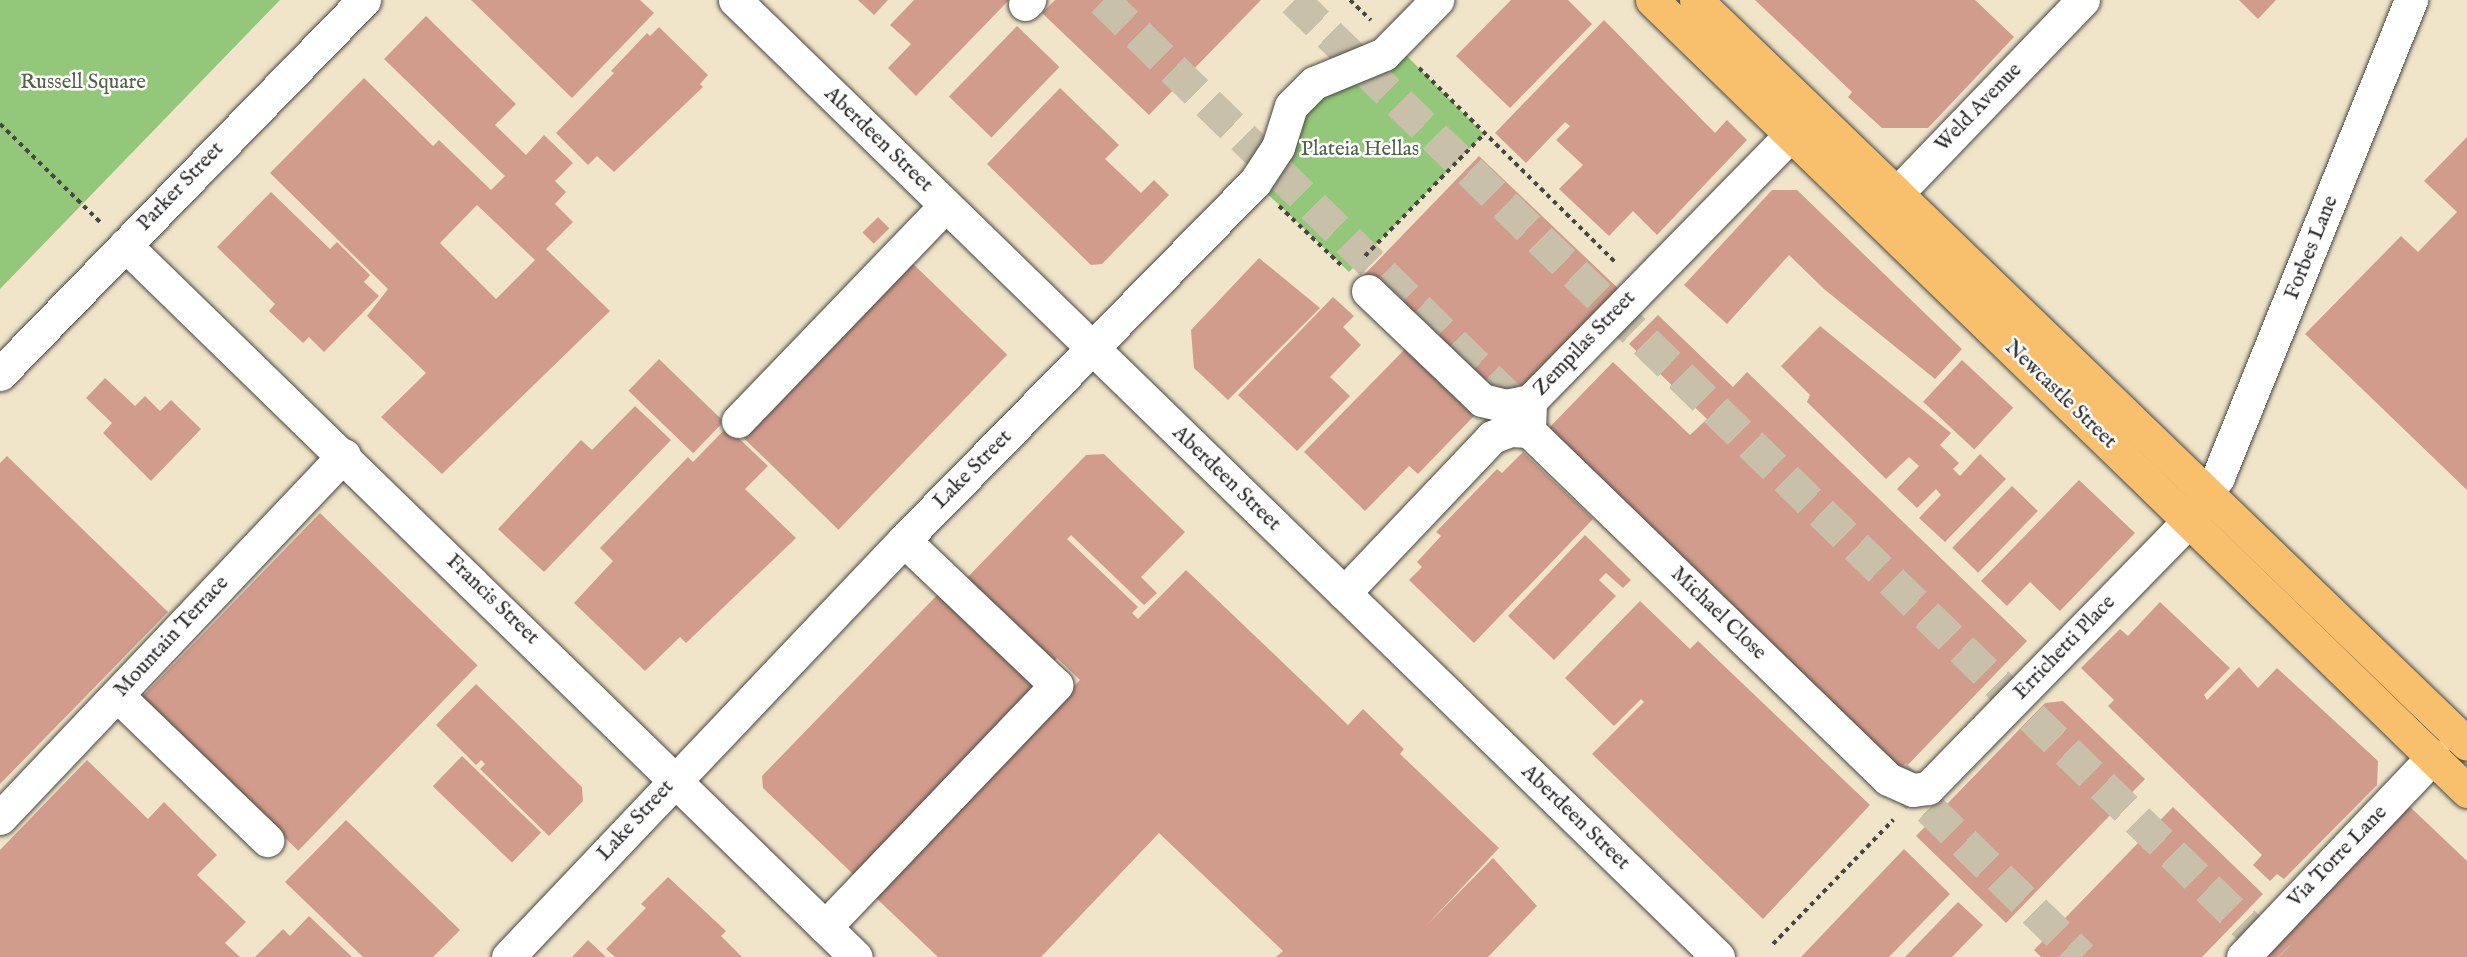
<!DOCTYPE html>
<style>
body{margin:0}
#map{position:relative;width:2467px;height:957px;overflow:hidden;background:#f0e5c9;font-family:"IM FELL English",serif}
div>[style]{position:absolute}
.green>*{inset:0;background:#93c779}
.building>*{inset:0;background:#d29c8c;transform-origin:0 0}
.highway-tunnel>*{height:33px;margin-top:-16.5px;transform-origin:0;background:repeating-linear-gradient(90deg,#c9c0a9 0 33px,transparent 0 49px)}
.path>*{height:4px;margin-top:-2px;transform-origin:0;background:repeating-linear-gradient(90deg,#494743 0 4.5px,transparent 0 9px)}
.roads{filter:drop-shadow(0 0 2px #494743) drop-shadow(0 0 2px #494743)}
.minor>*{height:33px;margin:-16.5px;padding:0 16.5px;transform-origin:16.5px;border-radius:16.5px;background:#fff}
.major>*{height:33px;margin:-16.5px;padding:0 16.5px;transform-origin:16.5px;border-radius:16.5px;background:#f8bf6c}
span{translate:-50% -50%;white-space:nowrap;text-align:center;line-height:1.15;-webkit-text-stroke:5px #fff;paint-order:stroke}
.park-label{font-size:21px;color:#4f6246}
.street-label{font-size:21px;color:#2b2b2b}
</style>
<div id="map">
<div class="green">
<div style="clip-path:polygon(0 0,280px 0,0 289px)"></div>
<div style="clip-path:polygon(1396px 45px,1484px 134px,1349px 272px,1255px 182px,1293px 105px)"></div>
</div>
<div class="building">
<div style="clip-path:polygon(471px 0,640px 0,654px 13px,572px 98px)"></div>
<div style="clip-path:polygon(858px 0,888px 0,874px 15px)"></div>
<div style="clip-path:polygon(914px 0,1009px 0,916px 96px,888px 68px,911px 44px,890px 25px)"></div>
<div style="clip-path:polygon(1055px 0,1261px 0,1149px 115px,1042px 13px)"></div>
<div style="clip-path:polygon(1511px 0,1568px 0,1592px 24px,1510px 108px,1456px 56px)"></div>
<div style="clip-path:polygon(1755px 0,1975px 0,2014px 37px,1928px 128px,1882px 128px,1848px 97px,1852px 92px)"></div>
<div style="clip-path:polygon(2239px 0,2276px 0,2258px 19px)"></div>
<div style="clip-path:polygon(evenodd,426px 16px,516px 104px,495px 125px,526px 155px,544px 135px,573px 163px,555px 181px,566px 192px,555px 204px,573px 222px,546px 249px,610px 311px,442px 474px,381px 417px,426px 373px,367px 316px,388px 289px,270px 173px,364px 78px,433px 146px,439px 140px,491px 190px,505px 176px,384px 59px,426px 16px,477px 205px,535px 260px,496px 299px,440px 243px,477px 205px)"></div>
<div style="clip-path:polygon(1604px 20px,1715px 133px,1727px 120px,1747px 140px,1657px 235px,1633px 211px,1609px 236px,1559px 189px,1583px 165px,1556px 140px,1570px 126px,1565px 122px,1526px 163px,1495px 133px)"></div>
<div style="left:1017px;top:26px;width:59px;height:98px;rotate:44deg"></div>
<div style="clip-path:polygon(659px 27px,708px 75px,700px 84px,703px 87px,614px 172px,597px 156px,588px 165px,556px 133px,614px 73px,611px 71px,647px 33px,650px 36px)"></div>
<div style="clip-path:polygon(1060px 88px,1119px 145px,1105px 159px,1141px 193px,1154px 180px,1169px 195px,1102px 264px,1091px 265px,987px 164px)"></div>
<div style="clip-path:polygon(2467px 137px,2467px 490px,2305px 334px,2401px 236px,2418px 252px,2457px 212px,2424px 181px)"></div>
<div style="clip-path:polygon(1479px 156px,1624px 294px,1529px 393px,1486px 392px,1364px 275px)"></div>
<div style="clip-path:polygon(1772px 190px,1797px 190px,1962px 349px,1935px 379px,1824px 289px,1789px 255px,1727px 324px,1684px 285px)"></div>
<div style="clip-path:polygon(271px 192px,330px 249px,337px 242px,370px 275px,364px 282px,379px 296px,324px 352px,309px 337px,303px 343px,269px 311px,275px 304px,217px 247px)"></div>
<div style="left:878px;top:217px;width:16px;height:22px;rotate:45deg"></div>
<div style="clip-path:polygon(1259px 258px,1320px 308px,1228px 400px,1194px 368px,1191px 330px)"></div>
<div style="left:908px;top:259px;width:138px;height:243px;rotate:44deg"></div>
<div style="clip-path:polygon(1333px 297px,1354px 316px,1343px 327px,1361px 345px,1330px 377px,1350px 396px,1297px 451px,1238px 395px)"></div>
<div style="clip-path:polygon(1658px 315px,1733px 387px,1747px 372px,2027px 641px,1901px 772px,1545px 432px,1613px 362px,1690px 435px,1707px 419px,1629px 344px)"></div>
<div style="clip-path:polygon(1820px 326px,1951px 433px,1940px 445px,1959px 463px,1953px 469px,1960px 476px,1980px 454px,2006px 479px,1945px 542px,1919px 518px,1941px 495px,1936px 489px,1917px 508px,1897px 489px,1919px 466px,1909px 457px,1886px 479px,1807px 402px,1810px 395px,1781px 366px)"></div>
<div style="clip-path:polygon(1405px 349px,1474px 416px,1418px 474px,1409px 466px,1365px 511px,1304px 452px)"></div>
<div style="left:659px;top:359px;width:90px;height:44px;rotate:44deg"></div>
<div style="left:1962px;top:360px;width:70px;height:57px;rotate:43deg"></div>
<div style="clip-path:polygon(105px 378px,135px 406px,145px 396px,160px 411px,171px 400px,201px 429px,151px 481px,103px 433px,112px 423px,86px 398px)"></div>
<div style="clip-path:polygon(635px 406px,671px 440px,544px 572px,498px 529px,581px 440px,592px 450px)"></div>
<div style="clip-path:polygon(727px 427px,768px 466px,745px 489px,796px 538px,686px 643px,680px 637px,645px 671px,574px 603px,613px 561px,600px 548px,688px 457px,693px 462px)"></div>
<div style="clip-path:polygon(1523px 452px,1593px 519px,1474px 643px,1409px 580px,1422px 567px,1417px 562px,1441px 536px,1436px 532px,1497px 469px,1502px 473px)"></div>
<div style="clip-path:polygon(1104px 454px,1185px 532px,1141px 577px,1157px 593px,1144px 605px,1071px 535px,1067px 539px,1138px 607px,1132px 613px,1138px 619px,1186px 570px,1348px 725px,1363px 709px,1404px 749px,1400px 754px,1499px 848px,1426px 926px,1493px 858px,1537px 906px,1488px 957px,1276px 957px,1283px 951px,1159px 833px,1041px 957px,938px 957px,873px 895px,1080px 680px,1057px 658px,1049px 667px,962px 583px,1086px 455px)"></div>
<div style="clip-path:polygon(7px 456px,168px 612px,0 784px,0 463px)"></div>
<div style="clip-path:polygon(2079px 480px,2135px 533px,2060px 611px,2030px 582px,2007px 606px,1981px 581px)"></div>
<div style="left:2012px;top:486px;width:36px;height:86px;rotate:44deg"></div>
<div style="left:320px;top:513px;width:219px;height:258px;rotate:44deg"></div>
<div style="clip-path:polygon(1585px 535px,1631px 580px,1623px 588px,1606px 573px,1599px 580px,1616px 596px,1554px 660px,1508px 616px)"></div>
<div style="clip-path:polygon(943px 589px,1040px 682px,854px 875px,763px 788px,762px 776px)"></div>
<div style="clip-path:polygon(1640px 601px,1690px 649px,1698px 641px,1870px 805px,1763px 919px,1592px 754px,1644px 702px,1641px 699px,1614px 726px,1565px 678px)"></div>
<div style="clip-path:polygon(2160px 602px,2230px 668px,2204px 695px,2207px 700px,2239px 667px,2258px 688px,2277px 668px,2378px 761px,2377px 785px,2284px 879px,2277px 874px,2270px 881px,2253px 865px,2262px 855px,2108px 706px,2114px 700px,2081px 668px,2120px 629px,2128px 636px)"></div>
<div style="clip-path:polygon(476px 684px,582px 787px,583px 801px,549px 836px,480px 769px,485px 764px,481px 760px,476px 765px,436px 725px)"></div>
<div style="clip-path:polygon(2063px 701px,2145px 779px,2006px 923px,1916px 836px,2045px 703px)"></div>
<div style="left:462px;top:756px;width:110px;height:42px;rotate:44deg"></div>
<div style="clip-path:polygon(87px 760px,148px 819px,164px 802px,217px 855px,197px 875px,246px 922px,225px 943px,240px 957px,0 957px,0 850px)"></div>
<div style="clip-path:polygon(2407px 804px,2467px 861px,2467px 957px,2259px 957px)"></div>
<div style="clip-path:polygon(2173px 807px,2263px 894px,2202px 957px,2041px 957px,2034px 950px)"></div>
<div style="clip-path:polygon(346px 820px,460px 930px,433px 957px,363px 957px,285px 882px)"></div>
<div style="clip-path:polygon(1904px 849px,1950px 894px,1889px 957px,1801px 957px)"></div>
<div style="clip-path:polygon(668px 877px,726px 931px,721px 936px,742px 957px,615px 957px,606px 949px,646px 908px,641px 904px)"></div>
<div style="clip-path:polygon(1958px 902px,1983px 925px,1952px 957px,1905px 957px)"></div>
<div style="clip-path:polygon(309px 916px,352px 957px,255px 957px,283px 929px,290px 936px)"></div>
<div style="clip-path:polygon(588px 940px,606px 957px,572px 957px)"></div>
</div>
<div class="highway-tunnel">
<div style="left:1103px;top:0;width:599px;rotate:44.39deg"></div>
<div style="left:1294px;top:0;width:1373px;rotate:44.17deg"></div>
<div style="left:1894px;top:774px;width:262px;rotate:44.2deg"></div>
</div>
<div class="path">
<div style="left:1350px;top:0;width:29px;rotate:44deg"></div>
<div style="left:1419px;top:68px;width:277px;rotate:44.7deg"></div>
<div style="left:0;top:124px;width:140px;rotate:44.4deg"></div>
<div style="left:1279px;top:206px;width:88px;rotate:43.6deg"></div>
<div style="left:1365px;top:256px;width:170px;rotate:-45.7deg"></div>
<div style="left:1773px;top:944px;width:173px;rotate:-45.9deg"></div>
</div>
<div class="roads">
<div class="minor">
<div style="left:735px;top:0;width:1372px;rotate:44.23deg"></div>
<div style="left:1025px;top:4px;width:6px;rotate:-45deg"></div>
<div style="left:1877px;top:214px;width:297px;rotate:-46.1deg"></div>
<div style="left:125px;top:245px;width:1020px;rotate:44.25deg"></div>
<div style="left:1368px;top:291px;width:158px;rotate:43.7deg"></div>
<div style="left:1482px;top:400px;width:25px;rotate:14deg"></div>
<div style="left:1506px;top:406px;width:25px;rotate:-12deg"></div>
<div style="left:0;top:374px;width:522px;rotate:-45.78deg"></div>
<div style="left:738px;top:421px;width:298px;rotate:-46.1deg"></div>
<div style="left:1529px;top:431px;width:500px;rotate:44.1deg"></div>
<div style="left:1888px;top:779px;width:27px;rotate:24deg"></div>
<div style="left:1913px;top:790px;width:15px;rotate:-8deg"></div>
<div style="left:1928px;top:788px;width:373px;rotate:-45.7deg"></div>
<div style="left:2189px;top:521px;width:53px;rotate:-56.6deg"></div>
<div style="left:2218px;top:477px;width:515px;rotate:-67.97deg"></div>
<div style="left:1344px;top:593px;width:215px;rotate:-46.5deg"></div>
<div style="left:1492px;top:437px;width:19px;rotate:-21deg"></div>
<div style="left:1510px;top:430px;width:19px;rotate:3deg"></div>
<div style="left:1529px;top:431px;width:30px;rotate:-88deg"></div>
<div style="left:1530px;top:401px;width:400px;rotate:-45.6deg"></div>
<div style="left:117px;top:695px;width:209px;rotate:44deg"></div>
<div style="left:0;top:818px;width:500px;rotate:-46.54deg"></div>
<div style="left:825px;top:927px;width:335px;rotate:-46.3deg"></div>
<div style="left:1056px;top:685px;width:210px;rotate:-136.4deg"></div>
<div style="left:508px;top:957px;width:575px;rotate:-46.48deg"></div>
<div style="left:904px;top:540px;width:501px;rotate:-45.57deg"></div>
<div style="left:1255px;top:182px;width:42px;rotate:-56.7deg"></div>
<div style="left:1278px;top:147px;width:43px;rotate:-72.4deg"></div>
<div style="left:1291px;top:106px;width:33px;rotate:-45deg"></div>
<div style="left:1314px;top:83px;width:76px;rotate:-22.5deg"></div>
<div style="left:1384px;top:54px;width:76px;rotate:-45.5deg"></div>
<div style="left:2243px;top:957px;width:277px;rotate:-46.5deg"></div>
</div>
<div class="major">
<div style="left:1652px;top:0;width:1136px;rotate:44.14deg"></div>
<div style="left:1696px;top:0;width:1071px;rotate:43.98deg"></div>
</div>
</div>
<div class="park-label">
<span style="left:83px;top:83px">Russell Square</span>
<span style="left:1360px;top:150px">Plateia Hellas</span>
</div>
<div class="street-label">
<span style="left:1979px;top:108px;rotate:-46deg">Weld Avenue</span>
<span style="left:878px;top:140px;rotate:44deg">Aberdeen Street</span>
<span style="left:181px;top:187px;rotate:-46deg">Parker Street</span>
<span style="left:2312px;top:248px;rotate:-68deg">Forbes Lane</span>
<span style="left:1585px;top:344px;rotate:-46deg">Zempilas Street</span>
<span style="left:2060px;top:395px;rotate:44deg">Newcastle Street</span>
<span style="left:973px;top:470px;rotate:-45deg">Lake Street</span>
<span style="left:1226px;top:479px;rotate:44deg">Aberdeen Street</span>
<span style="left:492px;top:600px;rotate:44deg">Francis Street</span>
<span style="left:1718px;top:614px;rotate:44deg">Michael Close</span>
<span style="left:172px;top:637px;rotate:-47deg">Mountain Terrace</span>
<span style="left:2065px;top:648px;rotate:-46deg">Errichetti Place</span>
<span style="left:1575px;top:818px;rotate:44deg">Aberdeen Street</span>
<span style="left:636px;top:821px;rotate:-47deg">Lake Street</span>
<span style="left:2338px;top:857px;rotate:-46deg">Via Torre Lane</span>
</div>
</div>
